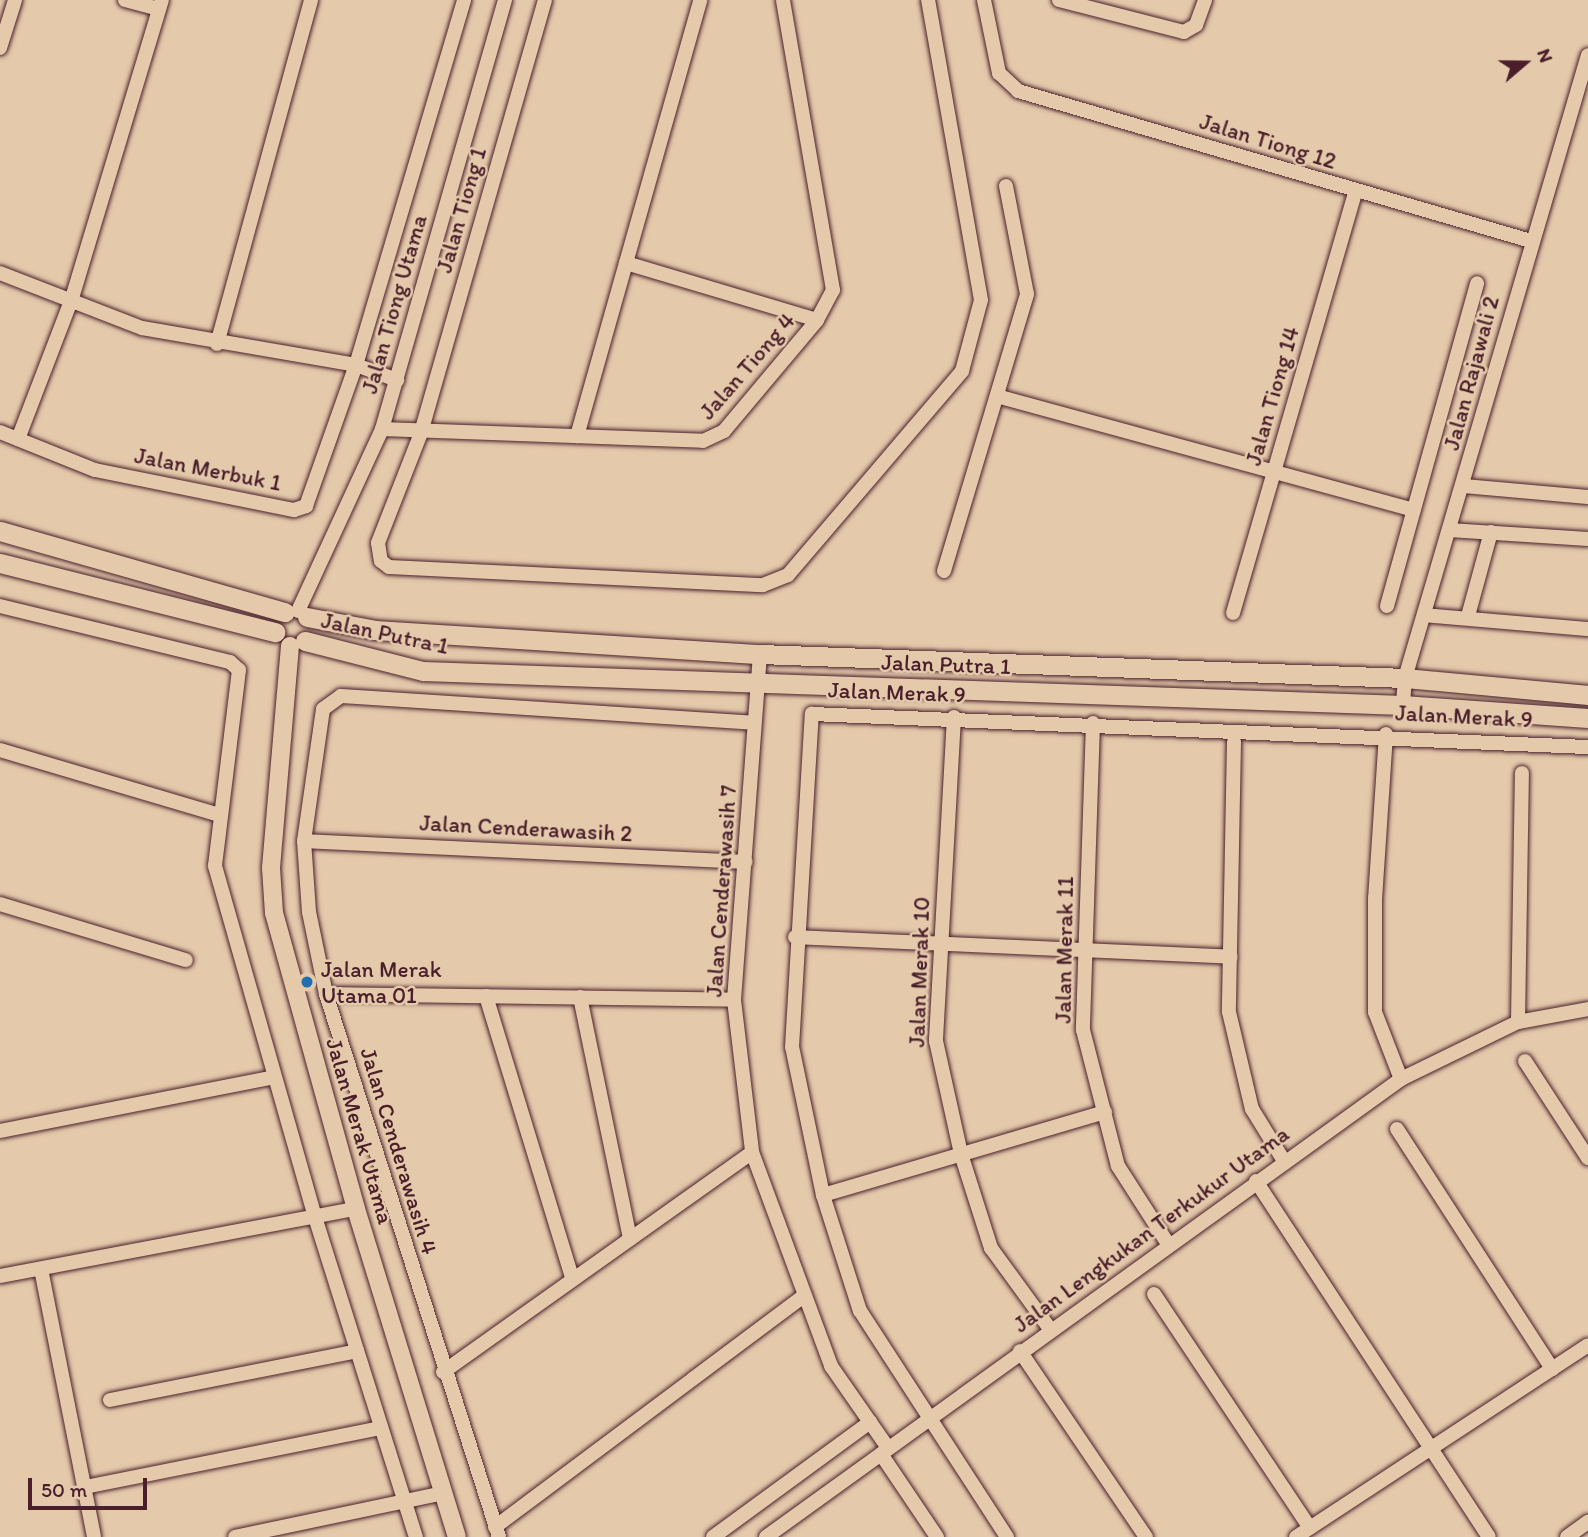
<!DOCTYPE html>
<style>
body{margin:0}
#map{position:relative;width:1588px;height:1537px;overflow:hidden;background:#e4c9ab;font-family:Itim,sans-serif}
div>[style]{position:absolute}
.roads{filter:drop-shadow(0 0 2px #4a1f2b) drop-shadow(0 0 2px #4a1f2b)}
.minor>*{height:14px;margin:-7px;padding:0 7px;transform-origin:7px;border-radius:7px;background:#e4c9ab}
.tertiary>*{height:18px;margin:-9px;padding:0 9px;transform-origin:9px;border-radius:9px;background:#e4c9ab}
.secondary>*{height:19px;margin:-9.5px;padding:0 9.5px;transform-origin:9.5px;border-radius:9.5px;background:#e4c9ab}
.dots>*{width:19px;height:19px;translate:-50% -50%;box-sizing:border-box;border:4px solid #e4c9ab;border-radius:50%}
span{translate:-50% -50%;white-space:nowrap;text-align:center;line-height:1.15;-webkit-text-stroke:5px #e4c9ab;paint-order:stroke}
.street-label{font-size:23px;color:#4a1f2b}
.poi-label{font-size:23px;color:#4a1f2b}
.left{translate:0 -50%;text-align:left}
.north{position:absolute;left:1490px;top:28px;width:70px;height:70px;-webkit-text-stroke:5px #e4c9ab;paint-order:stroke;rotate:70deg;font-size:19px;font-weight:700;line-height:28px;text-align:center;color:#4a1f2b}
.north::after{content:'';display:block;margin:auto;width:24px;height:32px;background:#4a1f2b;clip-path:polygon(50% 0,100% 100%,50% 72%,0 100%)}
.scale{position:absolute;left:28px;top:1478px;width:119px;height:32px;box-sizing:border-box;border:4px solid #4a1f2b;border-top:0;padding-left:9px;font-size:21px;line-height:24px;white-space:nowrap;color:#4a1f2b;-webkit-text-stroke:5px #e4c9ab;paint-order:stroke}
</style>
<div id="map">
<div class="roads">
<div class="minor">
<div style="left:125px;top:0;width:35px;rotate:15deg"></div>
<div style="left:545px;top:0;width:450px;rotate:106deg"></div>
<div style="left:421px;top:433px;width:118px;rotate:111.4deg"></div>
<div style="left:378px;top:543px;width:18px;rotate:81deg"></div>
<div style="left:381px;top:561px;width:10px;rotate:37deg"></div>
<div style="left:389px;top:567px;width:374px;rotate:2.8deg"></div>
<div style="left:763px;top:585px;width:27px;rotate:-22deg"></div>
<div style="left:788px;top:575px;width:268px;rotate:-49.5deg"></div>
<div style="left:962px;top:371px;width:73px;rotate:-75deg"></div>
<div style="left:981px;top:300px;width:305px;rotate:-100deg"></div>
<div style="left:984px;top:0;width:75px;rotate:78.4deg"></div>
<div style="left:999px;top:73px;width:26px;rotate:43deg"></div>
<div style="left:1018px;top:91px;width:534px;rotate:16.3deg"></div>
<div style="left:1059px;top:0;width:129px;rotate:14.4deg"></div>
<div style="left:1184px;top:32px;width:14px;rotate:-30deg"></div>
<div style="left:1196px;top:25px;width:27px;rotate:-70deg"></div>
<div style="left:0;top:48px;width:50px;rotate:-72.6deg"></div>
<div style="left:626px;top:263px;width:199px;rotate:16.6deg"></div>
<div style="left:0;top:273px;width:152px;rotate:21.2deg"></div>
<div style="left:142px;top:328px;width:217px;rotate:9.8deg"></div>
<div style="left:356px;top:365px;width:44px;rotate:20.1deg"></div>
<div style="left:217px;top:344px;width:357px;rotate:-74.7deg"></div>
<div style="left:997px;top:396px;width:432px;rotate:15.3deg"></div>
<div style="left:382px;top:429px;width:321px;rotate:2.1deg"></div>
<div style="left:703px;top:441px;width:23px;rotate:-25deg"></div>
<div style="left:724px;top:431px;width:145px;rotate:-50deg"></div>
<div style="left:817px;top:320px;width:34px;rotate:-62deg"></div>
<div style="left:833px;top:290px;width:294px;rotate:-99.8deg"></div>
<div style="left:0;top:432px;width:102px;rotate:21.8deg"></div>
<div style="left:95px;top:470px;width:203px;rotate:11.4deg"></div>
<div style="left:294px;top:510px;width:13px;rotate:-18deg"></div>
<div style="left:306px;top:506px;width:150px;rotate:-70.5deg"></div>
<div style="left:356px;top:365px;width:381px;rotate:-73.5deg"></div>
<div style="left:577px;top:436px;width:453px;rotate:-74.2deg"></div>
<div style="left:18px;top:439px;width:151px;rotate:-69deg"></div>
<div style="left:72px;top:298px;width:311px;rotate:-73.2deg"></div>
<div style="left:1464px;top:486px;width:124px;rotate:5.1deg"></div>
<div style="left:1449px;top:530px;width:139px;rotate:3.7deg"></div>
<div style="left:944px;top:571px;width:289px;rotate:-73.3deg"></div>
<div style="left:1027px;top:294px;width:110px;rotate:-101deg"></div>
<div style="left:0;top:606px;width:237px;rotate:13.7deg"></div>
<div style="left:230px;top:662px;width:12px;rotate:42deg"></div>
<div style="left:239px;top:670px;width:197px;rotate:97deg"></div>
<div style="left:215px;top:866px;width:365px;rotate:74.1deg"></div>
<div style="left:315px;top:1217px;width:336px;rotate:72.5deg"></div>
<div style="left:1387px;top:606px;width:335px;rotate:-74.4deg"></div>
<div style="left:298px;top:611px;width:200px;rotate:-65.2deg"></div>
<div style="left:382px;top:429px;width:446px;rotate:-74deg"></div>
<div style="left:1233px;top:613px;width:440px;rotate:-73.8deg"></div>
<div style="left:1424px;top:615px;width:165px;rotate:4.9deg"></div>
<div style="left:1468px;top:616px;width:87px;rotate:-74.7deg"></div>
<div style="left:760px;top:654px;width:347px;rotate:94.3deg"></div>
<div style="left:734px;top:1000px;width:153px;rotate:83.2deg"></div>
<div style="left:752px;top:1152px;width:228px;rotate:69.7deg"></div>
<div style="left:831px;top:1366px;width:100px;rotate:55.2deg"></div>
<div style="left:1403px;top:705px;width:27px;rotate:-86deg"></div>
<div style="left:1405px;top:678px;width:649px;rotate:-73.63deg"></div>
<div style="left:954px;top:717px;width:324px;rotate:93.2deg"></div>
<div style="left:936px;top:1041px;width:116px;rotate:77.5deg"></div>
<div style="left:961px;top:1154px;width:99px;rotate:72.3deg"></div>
<div style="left:991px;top:1248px;width:100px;rotate:53.9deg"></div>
<div style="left:1093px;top:723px;width:307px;rotate:91.9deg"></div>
<div style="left:1083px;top:1030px;width:140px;rotate:75.6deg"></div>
<div style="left:1118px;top:1166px;width:93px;rotate:57.3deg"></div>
<div style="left:1386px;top:734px;width:164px;rotate:93.8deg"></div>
<div style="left:1375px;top:898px;width:114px;rotate:90deg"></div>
<div style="left:1375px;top:1012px;width:72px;rotate:68.8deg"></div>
<div style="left:1234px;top:742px;width:270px;rotate:91.1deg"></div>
<div style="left:1229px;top:1012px;width:100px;rotate:76.7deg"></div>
<div style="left:1252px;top:1109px;width:61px;rotate:58.4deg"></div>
<div style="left:0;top:750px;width:229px;rotate:16.5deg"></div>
<div style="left:304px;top:841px;width:442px;rotate:2.7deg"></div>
<div style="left:0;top:904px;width:194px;rotate:16.8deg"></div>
<div style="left:795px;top:937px;width:436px;rotate:2.6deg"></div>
<div style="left:326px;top:994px;width:408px;rotate:0.8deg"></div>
<div style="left:486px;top:996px;width:295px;rotate:73deg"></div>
<div style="left:580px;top:997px;width:247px;rotate:78.3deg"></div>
<div style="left:1518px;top:1022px;width:249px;rotate:-89.1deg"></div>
<div style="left:1525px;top:1061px;width:116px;rotate:57deg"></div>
<div style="left:1397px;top:1129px;width:286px;rotate:57.1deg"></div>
<div style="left:0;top:1131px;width:279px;rotate:-11.1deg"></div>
<div style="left:1256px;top:1181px;width:425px;rotate:56.8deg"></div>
<div style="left:823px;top:1195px;width:294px;rotate:-16.4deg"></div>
<div style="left:41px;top:1269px;width:273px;rotate:78.8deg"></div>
<div style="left:0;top:1276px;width:362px;rotate:-10.7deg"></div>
<div style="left:1154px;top:1294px;width:281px;rotate:56.3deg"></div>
<div style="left:1020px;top:1351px;width:225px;rotate:55.9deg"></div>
<div style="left:443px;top:1372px;width:379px;rotate:-35.4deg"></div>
<div style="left:110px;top:1400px;width:252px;rotate:-11.2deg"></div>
<div style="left:881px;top:1454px;width:100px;rotate:56deg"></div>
<div style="left:85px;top:1487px;width:302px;rotate:-11.3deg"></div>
<div style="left:495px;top:1527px;width:382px;rotate:-36.8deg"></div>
<div style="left:235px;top:1537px;width:213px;rotate:-11.9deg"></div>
<div style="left:499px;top:1537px;width:570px;rotate:-107.67deg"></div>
<div style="left:326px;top:994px;width:84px;rotate:-101.7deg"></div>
<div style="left:309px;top:912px;width:71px;rotate:-94deg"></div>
<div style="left:304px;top:841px;width:133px;rotate:-81.8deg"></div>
<div style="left:323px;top:709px;width:22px;rotate:-36deg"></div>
<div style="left:341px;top:696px;width:414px;rotate:3.7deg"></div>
<div style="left:713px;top:1537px;width:195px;rotate:-36.2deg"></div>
<div style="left:766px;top:1537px;width:783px;rotate:-35.8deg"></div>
<div style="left:1401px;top:1079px;width:130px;rotate:-26deg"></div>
<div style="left:1518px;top:1022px;width:71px;rotate:-10.5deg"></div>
<div style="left:1007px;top:1537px;width:270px;rotate:-123deg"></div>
<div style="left:860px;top:1311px;width:122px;rotate:-107.7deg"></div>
<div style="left:823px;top:1195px;width:151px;rotate:-101.8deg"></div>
<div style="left:792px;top:1047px;width:334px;rotate:-86.6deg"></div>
<div style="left:812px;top:714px;width:777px;rotate:2.44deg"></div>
<div style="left:1296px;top:1537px;width:349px;rotate:-33.3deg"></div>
<div style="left:1567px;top:1537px;width:26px;rotate:-36deg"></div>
</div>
<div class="tertiary">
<div style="left:290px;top:646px;width:223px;rotate:94.9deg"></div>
<div style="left:271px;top:868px;width:45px;rotate:86.2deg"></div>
<div style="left:274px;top:913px;width:307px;rotate:74.5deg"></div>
<div style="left:356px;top:1209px;width:343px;rotate:72.9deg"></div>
</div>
<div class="secondary">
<div style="left:0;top:531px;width:296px;rotate:15.9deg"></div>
<div style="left:0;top:563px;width:284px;rotate:14.1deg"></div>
<div style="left:307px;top:617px;width:69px;rotate:10.8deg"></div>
<div style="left:375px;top:630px;width:386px;rotate:3.6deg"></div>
<div style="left:760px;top:654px;width:645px;rotate:2.13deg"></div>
<div style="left:1405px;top:678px;width:184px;rotate:5.3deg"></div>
<div style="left:305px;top:641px;width:122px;rotate:14.3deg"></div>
<div style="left:423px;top:671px;width:981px;rotate:1.99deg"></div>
<div style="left:1403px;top:705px;width:185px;rotate:4deg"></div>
</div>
</div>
<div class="dots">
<div style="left:307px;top:982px;background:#1f6fb2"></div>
</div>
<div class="street-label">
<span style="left:1268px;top:141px;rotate:17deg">Jalan Tiong 12</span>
<span style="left:461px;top:210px;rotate:-74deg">Jalan Tiong 1</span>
<span style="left:394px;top:304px;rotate:-74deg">Jalan Tiong Utama</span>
<span style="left:747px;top:366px;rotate:-49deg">Jalan Tiong 4</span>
<span style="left:1471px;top:373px;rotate:-75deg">Jalan Rajawali 2</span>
<span style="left:1272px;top:396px;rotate:-74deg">Jalan Tiong 14</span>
<span style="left:208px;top:469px;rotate:11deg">Jalan Merbuk 1</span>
<span style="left:385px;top:633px;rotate:12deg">Jalan Putra 1</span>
<span style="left:946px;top:664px;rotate:2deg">Jalan Putra 1</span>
<span style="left:897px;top:692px;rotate:2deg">Jalan Merak 9</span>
<span style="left:1464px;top:716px;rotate:3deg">Jalan Merak 9</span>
<span style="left:526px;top:828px;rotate:3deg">Jalan Cenderawasih 2</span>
<span style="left:721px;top:891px;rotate:-86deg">Jalan Cenderawasih 7</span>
<span style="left:1064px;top:950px;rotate:-89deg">Jalan Merak 11</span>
<span style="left:919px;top:972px;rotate:-88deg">Jalan Merak 10</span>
<span style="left:360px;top:1131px;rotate:74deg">Jalan Merak Utama</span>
<span style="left:399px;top:1151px;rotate:73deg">Jalan Cenderawasih 4</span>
<span style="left:1151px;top:1229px;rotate:-36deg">Jalan Lengkukan Terkukur Utama</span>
</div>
<div class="poi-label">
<span class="left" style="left:321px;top:982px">Jalan Merak<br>Utama 01</span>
</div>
<div class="north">N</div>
<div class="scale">50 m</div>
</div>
